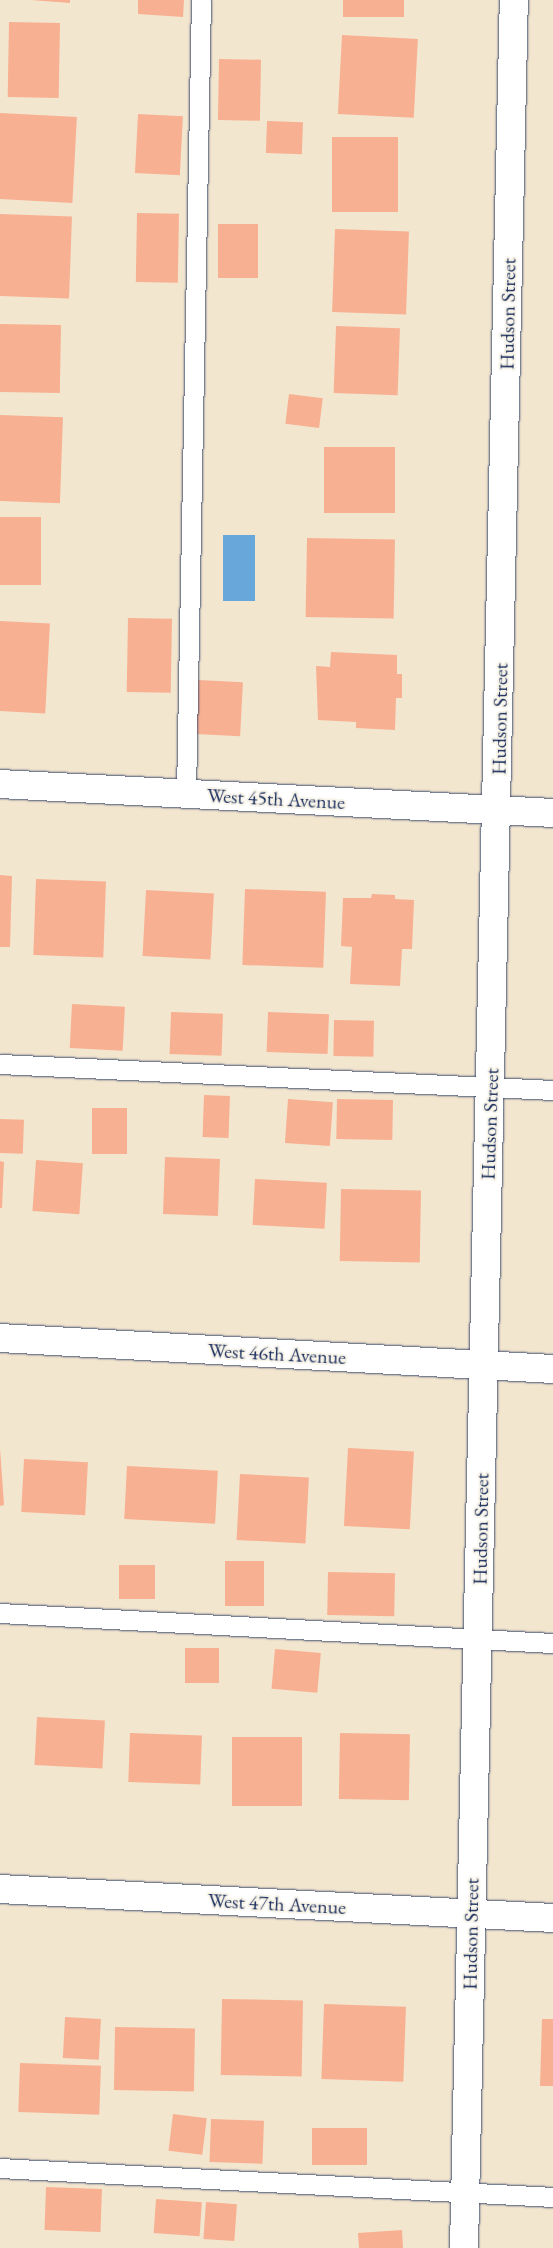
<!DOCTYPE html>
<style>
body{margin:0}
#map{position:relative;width:553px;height:2248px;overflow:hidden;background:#f3e6cf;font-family:"EB Garamond",serif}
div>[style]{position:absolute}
.water>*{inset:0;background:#67a7da;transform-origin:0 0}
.building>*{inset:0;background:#f8b092;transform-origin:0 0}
.roads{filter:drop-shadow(0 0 1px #3b4a6f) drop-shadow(0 0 1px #3b4a6f)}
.lane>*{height:19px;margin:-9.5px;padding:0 9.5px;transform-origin:9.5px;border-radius:9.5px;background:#fff}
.street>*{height:28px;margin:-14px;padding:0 14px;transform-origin:14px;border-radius:14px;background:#fff}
span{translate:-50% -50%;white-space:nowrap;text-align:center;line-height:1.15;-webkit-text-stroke:4px #f7f3e8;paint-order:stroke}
.street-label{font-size:20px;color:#1b2f5e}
</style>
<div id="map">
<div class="water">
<div style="left:223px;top:535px;width:32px;height:66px"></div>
</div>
<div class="building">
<div style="clip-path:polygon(31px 0,70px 0,70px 3px)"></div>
<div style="clip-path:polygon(138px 0,184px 0,183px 17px,138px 14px)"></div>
<div style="left:343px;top:0;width:61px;height:17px"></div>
<div style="left:9px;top:22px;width:51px;height:75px;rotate:1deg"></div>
<div style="left:342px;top:35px;width:76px;height:79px;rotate:3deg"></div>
<div style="left:219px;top:59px;width:42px;height:61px;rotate:1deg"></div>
<div style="left:0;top:113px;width:77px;height:86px;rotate:3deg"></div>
<div style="left:138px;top:114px;width:45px;height:59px;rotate:3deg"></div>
<div style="left:267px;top:121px;width:36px;height:32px;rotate:2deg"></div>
<div style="left:332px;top:137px;width:66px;height:75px"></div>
<div style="left:137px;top:213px;width:42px;height:69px;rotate:1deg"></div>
<div style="left:0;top:214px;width:72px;height:82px;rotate:2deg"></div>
<div style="left:258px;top:224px;width:54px;height:40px;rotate:90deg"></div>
<div style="left:335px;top:229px;width:74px;height:83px;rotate:2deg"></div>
<div style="left:0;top:324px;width:61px;height:68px;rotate:1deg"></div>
<div style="left:336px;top:326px;width:64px;height:67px;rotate:2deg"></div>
<div style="left:289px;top:394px;width:34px;height:30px;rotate:7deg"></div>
<div style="left:0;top:415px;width:63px;height:86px;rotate:2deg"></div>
<div style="left:324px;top:447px;width:71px;height:66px"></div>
<div style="left:41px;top:517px;width:68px;height:41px;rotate:90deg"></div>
<div style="left:307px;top:538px;width:88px;height:79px;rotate:1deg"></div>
<div style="left:128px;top:618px;width:44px;height:74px;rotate:1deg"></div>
<div style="left:0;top:621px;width:50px;height:90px;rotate:3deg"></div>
<div style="clip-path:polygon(331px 652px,397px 655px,397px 674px,402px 674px,402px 698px,396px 698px,395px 730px,356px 728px,356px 722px,318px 720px,316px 666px,330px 667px)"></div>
<div style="left:198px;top:680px;width:45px;height:54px;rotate:3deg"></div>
<div style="clip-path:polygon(0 875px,12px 876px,10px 947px,0 947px)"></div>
<div style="left:36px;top:879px;width:70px;height:76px;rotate:2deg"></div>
<div style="left:245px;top:889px;width:81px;height:76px;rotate:2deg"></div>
<div style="left:146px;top:890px;width:68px;height:66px;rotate:3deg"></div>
<div style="clip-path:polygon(372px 894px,395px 895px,395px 899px,414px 900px,412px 949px,402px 949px,400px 986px,350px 984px,352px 947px,341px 946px,343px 898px,371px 898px)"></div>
<div style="left:72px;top:1004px;width:53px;height:44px;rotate:3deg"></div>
<div style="left:171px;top:1012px;width:52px;height:42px;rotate:2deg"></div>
<div style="left:268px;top:1012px;width:61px;height:40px;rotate:2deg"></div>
<div style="left:334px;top:1020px;width:40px;height:36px;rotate:1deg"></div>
<div style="left:204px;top:1095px;width:26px;height:42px;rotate:2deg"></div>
<div style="left:288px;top:1099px;width:45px;height:44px;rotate:4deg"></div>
<div style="left:337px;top:1099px;width:56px;height:40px;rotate:1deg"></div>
<div style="left:92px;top:1108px;width:35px;height:46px"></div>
<div style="left:0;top:1119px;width:24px;height:34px;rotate:2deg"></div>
<div style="left:165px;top:1157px;width:55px;height:57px;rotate:2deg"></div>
<div style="left:36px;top:1160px;width:47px;height:51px;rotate:4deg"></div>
<div style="clip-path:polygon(0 1161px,4px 1162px,2px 1208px,0 1208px)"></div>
<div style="left:255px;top:1179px;width:72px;height:46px;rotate:3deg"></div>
<div style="left:341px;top:1189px;width:80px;height:72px;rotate:1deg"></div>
<div style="clip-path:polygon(0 1448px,4px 1505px,0 1506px)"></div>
<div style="left:348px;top:1448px;width:66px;height:78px;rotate:3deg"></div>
<div style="left:24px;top:1459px;width:64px;height:53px;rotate:3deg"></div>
<div style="left:127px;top:1466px;width:91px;height:53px;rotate:3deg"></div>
<div style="left:240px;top:1474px;width:69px;height:66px;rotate:3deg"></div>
<div style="left:225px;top:1561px;width:39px;height:45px"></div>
<div style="left:119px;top:1565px;width:36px;height:34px"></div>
<div style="left:328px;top:1572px;width:67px;height:43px;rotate:1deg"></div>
<div style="left:185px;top:1648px;width:34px;height:35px"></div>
<div style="left:275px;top:1649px;width:46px;height:40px;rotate:5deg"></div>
<div style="left:37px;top:1717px;width:68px;height:48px;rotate:3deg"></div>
<div style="left:130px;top:1733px;width:72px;height:49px;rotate:2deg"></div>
<div style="left:340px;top:1733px;width:70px;height:66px;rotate:1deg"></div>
<div style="left:232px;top:1737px;width:70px;height:69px"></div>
<div style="left:222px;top:1999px;width:81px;height:76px;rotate:1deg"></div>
<div style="left:324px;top:2004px;width:82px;height:75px;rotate:2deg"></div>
<div style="left:65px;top:2017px;width:36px;height:41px;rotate:3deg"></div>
<div style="clip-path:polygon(542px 2019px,553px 2019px,553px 2086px,540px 2086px)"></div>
<div style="left:115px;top:2027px;width:80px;height:63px;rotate:1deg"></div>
<div style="left:20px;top:2063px;width:81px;height:49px;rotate:2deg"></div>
<div style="left:173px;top:2114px;width:34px;height:37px;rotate:7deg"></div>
<div style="left:211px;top:2119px;width:53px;height:43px;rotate:2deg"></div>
<div style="left:312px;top:2128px;width:55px;height:37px"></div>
<div style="left:46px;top:2187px;width:56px;height:43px;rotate:2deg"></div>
<div style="left:156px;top:2199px;width:46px;height:34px;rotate:4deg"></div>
<div style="left:206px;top:2202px;width:31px;height:37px;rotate:4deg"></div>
<div style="clip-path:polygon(402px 2230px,403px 2248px,359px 2248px,358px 2233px)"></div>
</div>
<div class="roads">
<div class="lane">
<div style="left:186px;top:794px;width:794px;rotate:-88.92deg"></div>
<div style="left:0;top:1064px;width:554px;rotate:2.69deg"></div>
<div style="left:0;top:1613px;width:554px;rotate:3.11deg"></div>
<div style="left:0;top:2168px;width:554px;rotate:3deg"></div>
</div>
<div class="street">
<div style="left:0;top:784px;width:554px;rotate:3deg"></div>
<div style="left:0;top:1338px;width:554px;rotate:3.21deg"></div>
<div style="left:0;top:1889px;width:554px;rotate:3deg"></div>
<div style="left:464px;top:2248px;width:2249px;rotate:-88.73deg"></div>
</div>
</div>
<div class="street-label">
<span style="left:508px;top:314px;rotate:-89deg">Hudson Street</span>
<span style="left:500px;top:719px;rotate:-89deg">Hudson Street</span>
<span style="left:276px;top:799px;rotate:3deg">West 45th Avenue</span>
<span style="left:490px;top:1124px;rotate:-88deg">Hudson Street</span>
<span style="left:277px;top:1354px;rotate:3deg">West 46th Avenue</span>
<span style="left:481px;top:1529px;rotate:-89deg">Hudson Street</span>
<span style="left:277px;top:1904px;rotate:3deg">West 47th Avenue</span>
<span style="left:471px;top:1934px;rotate:-89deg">Hudson Street</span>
</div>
</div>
